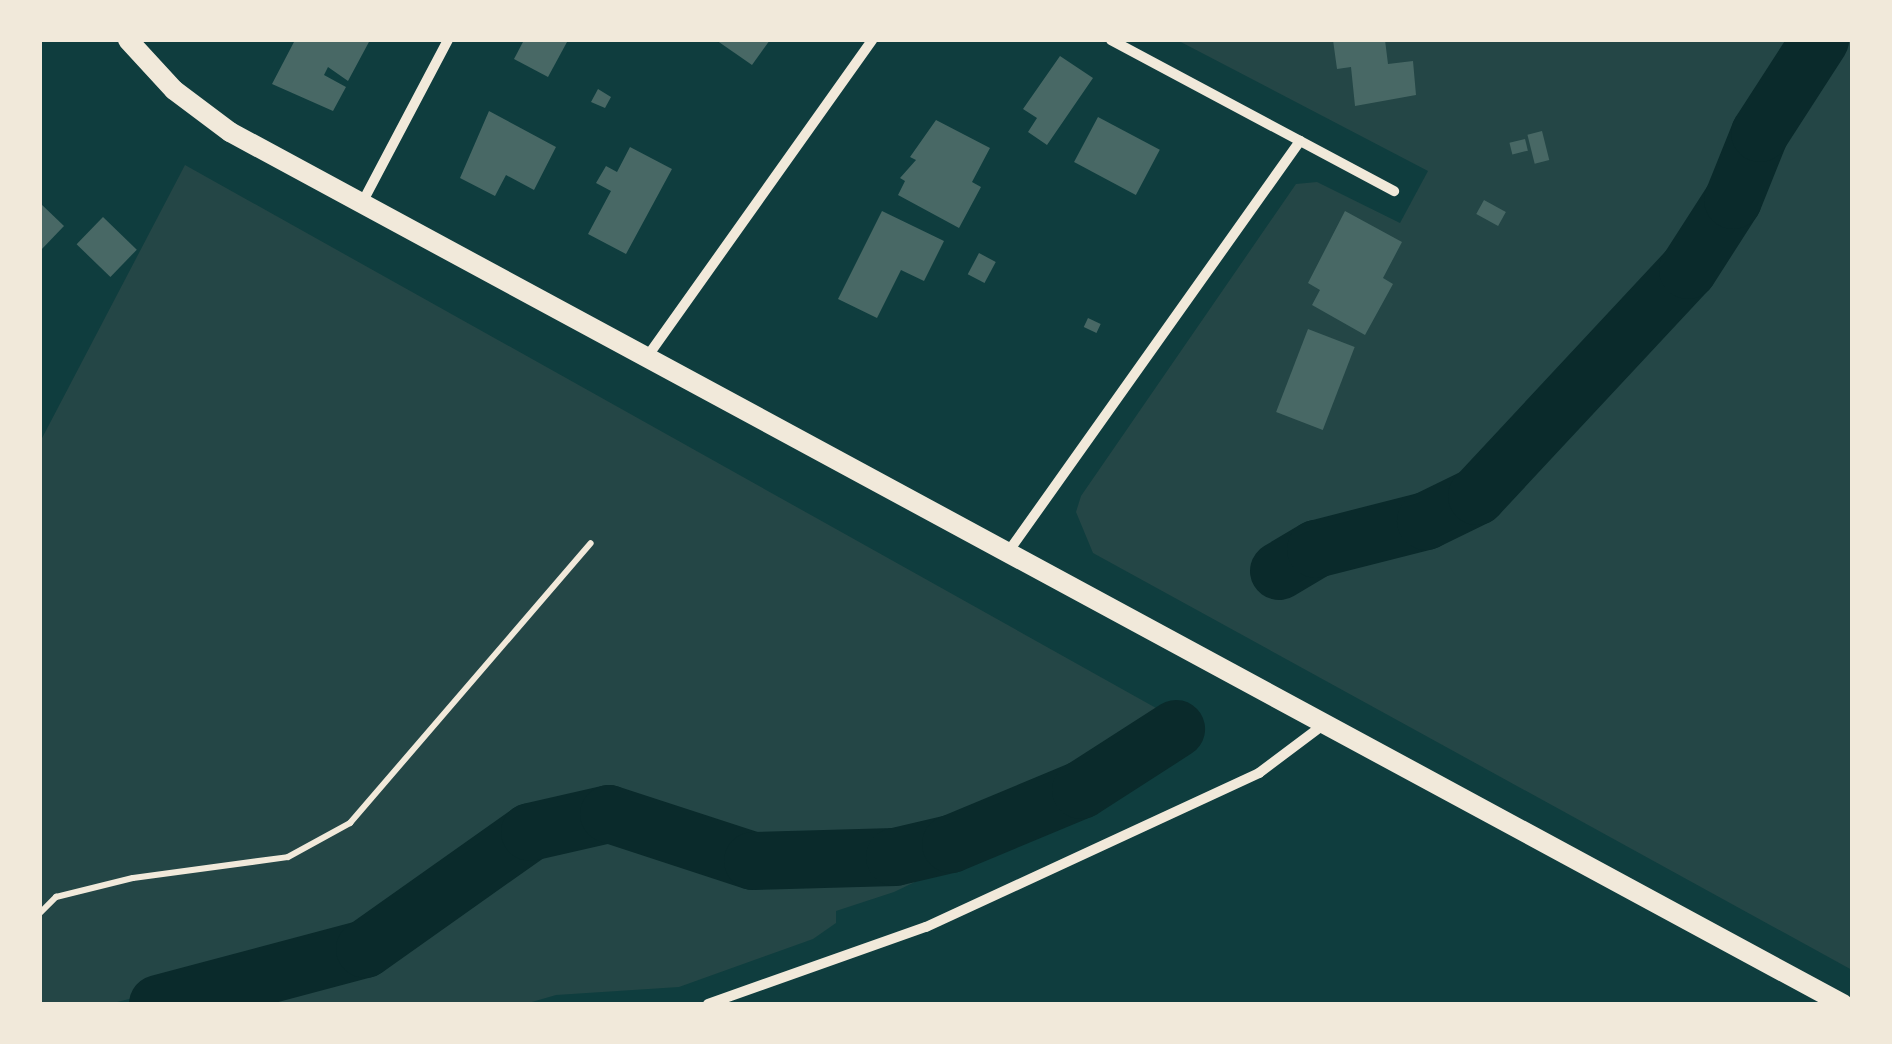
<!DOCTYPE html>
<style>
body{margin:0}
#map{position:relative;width:1892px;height:1044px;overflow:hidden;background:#0f3d3e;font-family:Helvetica,sans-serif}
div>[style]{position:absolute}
.green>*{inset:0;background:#244646}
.river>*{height:58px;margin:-29px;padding:0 29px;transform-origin:29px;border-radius:29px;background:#0a2a2b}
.building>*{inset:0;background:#486865;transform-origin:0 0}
.path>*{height:6px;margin:-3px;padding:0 3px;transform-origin:3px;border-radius:3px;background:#f1e9da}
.minor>*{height:10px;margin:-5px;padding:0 5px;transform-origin:5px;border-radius:5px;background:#f1e9da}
.secondary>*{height:20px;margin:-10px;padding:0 10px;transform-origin:10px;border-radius:10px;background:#f1e9da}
span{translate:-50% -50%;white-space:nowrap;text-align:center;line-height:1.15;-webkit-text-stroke:8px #f1e9da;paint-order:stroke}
.frame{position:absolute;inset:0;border:42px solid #f1e9da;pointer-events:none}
</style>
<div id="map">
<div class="green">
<div style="clip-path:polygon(1177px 40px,1806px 40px,1764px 106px,1723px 201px,1681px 265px,1474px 490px,1426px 515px,1323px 540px,1276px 565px,1283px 577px,1368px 540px,1429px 525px,1495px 488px,1703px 264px,1749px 187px,1780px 113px,1828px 46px,1852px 40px,1852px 970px,1093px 553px,1076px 512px,1081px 496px,1296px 184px,1317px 182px,1400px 223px,1428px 171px)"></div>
<div style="clip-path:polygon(185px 165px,1190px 727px,1171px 759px,894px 892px,836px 911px,836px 923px,813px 939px,679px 987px,556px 995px,525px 1004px,182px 1004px,355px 966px,545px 840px,586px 828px,614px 826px,742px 869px,816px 871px,941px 858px,1145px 762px,1181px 732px,1170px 726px,1028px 803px,953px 837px,911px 847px,757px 852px,611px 802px,581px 806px,512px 831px,358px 942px,109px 1004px,40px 1004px,40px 442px)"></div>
</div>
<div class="river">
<div style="left:1279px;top:571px;width:43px;rotate:-30.7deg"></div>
<div style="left:1316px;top:549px;width:114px;rotate:-14.3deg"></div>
<div style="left:1426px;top:521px;width:57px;rotate:-26.1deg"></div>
<div style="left:1477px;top:496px;width:309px;rotate:-47deg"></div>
<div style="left:1688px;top:270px;width:83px;rotate:-57.3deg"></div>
<div style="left:1733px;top:200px;width:72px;rotate:-68.1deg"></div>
<div style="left:1760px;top:133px;width:111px;rotate:-57.2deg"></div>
<div style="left:158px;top:1004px;width:214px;rotate:-14.9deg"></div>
<div style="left:365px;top:949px;width:202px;rotate:-35.3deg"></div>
<div style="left:530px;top:832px;width:81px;rotate:-12.8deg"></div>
<div style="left:609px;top:814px;width:151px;rotate:18.1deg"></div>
<div style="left:753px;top:861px;width:142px;rotate:-1.6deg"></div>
<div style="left:895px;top:857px;width:57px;rotate:-13.1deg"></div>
<div style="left:951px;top:844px;width:141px;rotate:-22.6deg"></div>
<div style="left:1081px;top:790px;width:113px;rotate:-32.7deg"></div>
</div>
<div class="building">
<div style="clip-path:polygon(295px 40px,370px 40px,348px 81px,328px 67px,324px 75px,346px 87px,333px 111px,272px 84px)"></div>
<div style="clip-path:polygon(524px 40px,567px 42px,548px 77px,514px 59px)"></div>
<div style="clip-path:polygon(716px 40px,770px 40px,752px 65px)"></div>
<div style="clip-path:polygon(1333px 40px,1385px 40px,1388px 64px,1413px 61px,1416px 95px,1355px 106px,1351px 67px,1337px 69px)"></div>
<div style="clip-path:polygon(1060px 56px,1093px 78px,1047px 145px,1028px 132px,1037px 118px,1023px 109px)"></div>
<div style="clip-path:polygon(598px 89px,611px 97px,605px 108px,591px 102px)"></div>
<div style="clip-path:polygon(489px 111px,556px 147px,534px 190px,506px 175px,495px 196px,460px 178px)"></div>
<div style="left:1098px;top:117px;width:70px;height:51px;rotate:28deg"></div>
<div style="clip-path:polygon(936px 120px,990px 148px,972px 182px,981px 187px,959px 228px,898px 195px,905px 181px,900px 178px,916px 160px,910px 157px)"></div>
<div style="left:1542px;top:131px;width:30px;height:15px;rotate:76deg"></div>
<div style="left:1525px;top:139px;width:12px;height:16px;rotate:76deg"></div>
<div style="clip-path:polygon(630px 147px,672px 169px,626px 254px,588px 234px,611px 191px,596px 183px,606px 166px,617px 172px)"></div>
<div style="left:1484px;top:200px;width:25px;height:16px;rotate:29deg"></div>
<div style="clip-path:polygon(40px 203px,64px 226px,40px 251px)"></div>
<div style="clip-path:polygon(882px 211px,944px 241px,924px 281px,901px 270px,877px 318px,838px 299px)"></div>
<div style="clip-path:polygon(1345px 211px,1402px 242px,1383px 278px,1393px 284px,1365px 335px,1312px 305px,1320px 290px,1308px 283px)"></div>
<div style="left:103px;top:217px;width:47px;height:38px;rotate:44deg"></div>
<div style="left:979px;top:253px;width:19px;height:24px;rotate:28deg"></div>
<div style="left:1088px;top:318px;width:14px;height:10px;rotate:25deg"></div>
<div style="left:1308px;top:329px;width:50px;height:89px;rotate:21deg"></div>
</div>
<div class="path">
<div style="left:40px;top:913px;width:23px;rotate:-45deg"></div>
<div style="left:56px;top:897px;width:79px;rotate:-13.9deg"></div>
<div style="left:133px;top:878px;width:156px;rotate:-7.7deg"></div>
<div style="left:288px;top:857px;width:71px;rotate:-28.7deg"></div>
<div style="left:350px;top:823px;width:369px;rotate:-49.3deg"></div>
</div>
<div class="minor">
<div style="left:1111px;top:40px;width:321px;rotate:28.1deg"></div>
<div style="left:362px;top:203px;width:184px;rotate:-62.2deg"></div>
<div style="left:647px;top:357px;width:389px;rotate:-54.6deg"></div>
<div style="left:1006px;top:555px;width:508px;rotate:-54.62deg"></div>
<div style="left:708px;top:1004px;width:231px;rotate:-19.5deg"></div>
<div style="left:926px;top:927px;width:367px;rotate:-24.8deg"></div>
<div style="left:1259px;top:773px;width:80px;rotate:-36.9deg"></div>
</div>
<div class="secondary">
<div style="left:128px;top:40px;width:68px;rotate:47.4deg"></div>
<div style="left:174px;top:90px;width:70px;rotate:36.9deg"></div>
<div style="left:230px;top:132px;width:1834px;rotate:28.4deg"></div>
</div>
<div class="frame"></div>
</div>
